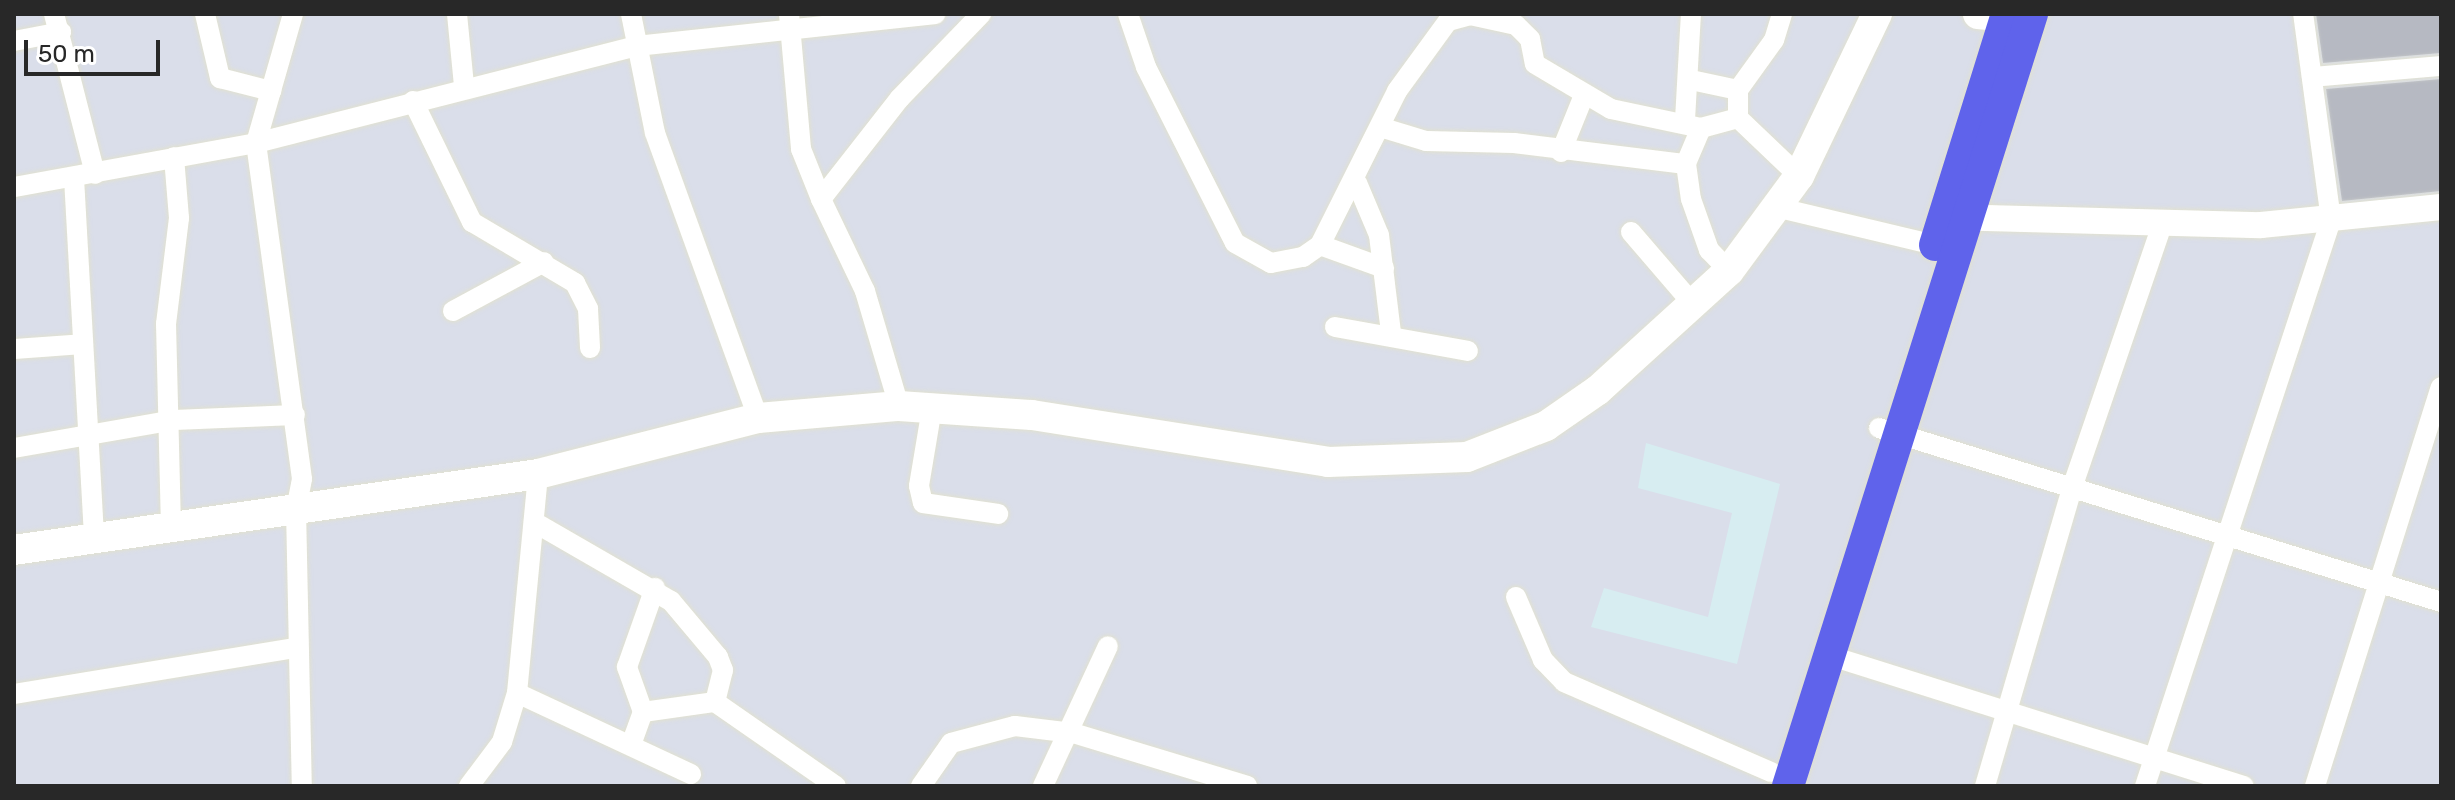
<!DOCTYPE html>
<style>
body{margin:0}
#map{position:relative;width:2455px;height:800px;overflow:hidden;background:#dadeea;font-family:Rubik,sans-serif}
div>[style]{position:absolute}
.medical>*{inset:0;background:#d7edf1}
.building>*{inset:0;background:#b6b9c2}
.roads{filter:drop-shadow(0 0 2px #e1e1d0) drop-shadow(0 0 2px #e1e1d0)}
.minor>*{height:20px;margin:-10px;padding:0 10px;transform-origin:10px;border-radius:10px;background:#fff}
.tertiary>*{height:26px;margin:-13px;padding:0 13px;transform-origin:13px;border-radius:13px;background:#fff}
.secondary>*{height:30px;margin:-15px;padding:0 15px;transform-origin:15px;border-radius:15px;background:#fff}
.primary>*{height:32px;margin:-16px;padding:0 16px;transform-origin:16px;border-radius:16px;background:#5f63eb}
span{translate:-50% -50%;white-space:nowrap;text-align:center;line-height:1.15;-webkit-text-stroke:6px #fff;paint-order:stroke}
.frame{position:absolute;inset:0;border:16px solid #282828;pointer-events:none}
.scale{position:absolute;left:24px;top:40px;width:136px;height:36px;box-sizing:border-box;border:4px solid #282828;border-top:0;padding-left:10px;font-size:24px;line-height:28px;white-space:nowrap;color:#282828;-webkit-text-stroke:6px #fff;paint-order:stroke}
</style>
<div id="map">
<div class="medical">
<div style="clip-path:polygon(1646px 443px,1780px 484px,1737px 664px,1591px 627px,1604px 588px,1708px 617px,1732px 513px,1638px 488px)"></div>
</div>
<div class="building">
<div style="clip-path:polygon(2316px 14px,2441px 14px,2441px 53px,2323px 63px)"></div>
<div style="clip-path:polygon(2441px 79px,2441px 191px,2342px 201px,2326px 89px)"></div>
</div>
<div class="roads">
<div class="minor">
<div style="left:54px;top:14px;width:165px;rotate:75.6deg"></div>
<div style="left:205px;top:14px;width:66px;rotate:76.8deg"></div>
<div style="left:220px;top:78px;width:53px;rotate:14.3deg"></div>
<div style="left:293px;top:14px;width:134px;rotate:106deg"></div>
<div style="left:256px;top:143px;width:339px;rotate:82.2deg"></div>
<div style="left:302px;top:479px;width:31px;rotate:101deg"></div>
<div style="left:296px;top:509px;width:277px;rotate:88.8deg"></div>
<div style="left:457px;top:14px;width:72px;rotate:84.4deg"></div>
<div style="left:631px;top:14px;width:121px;rotate:78.6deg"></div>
<div style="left:655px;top:133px;width:303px;rotate:70.1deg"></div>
<div style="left:789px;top:14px;width:136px;rotate:84.9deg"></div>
<div style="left:801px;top:149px;width:54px;rotate:68.2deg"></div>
<div style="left:1128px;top:14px;width:56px;rotate:71.2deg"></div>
<div style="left:1146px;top:67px;width:197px;rotate:63.2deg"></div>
<div style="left:1235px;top:243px;width:41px;rotate:29.1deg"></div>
<div style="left:1271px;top:263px;width:33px;rotate:-11deg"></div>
<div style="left:1303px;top:257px;width:21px;rotate:-35deg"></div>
<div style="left:1320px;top:245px;width:172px;rotate:-63.4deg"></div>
<div style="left:1397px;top:91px;width:87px;rotate:-53.9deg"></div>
<div style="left:1448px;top:21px;width:23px;rotate:-15deg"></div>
<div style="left:1470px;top:15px;width:47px;rotate:12.3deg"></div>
<div style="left:1516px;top:25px;width:20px;rotate:45deg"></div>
<div style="left:1530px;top:39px;width:25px;rotate:79deg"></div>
<div style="left:1535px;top:64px;width:88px;rotate:30.6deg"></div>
<div style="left:1611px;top:109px;width:92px;rotate:11.9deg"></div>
<div style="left:1701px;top:128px;width:38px;rotate:-15deg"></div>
<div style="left:1782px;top:14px;width:27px;rotate:107deg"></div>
<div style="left:1774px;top:40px;width:62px;rotate:125.8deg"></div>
<div style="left:1738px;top:90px;width:28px;rotate:90deg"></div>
<div style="left:1738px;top:118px;width:84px;rotate:43.6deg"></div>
<div style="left:14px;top:41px;width:48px;rotate:-10.8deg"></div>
<div style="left:2312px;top:77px;width:129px;rotate:-4.9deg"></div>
<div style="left:1691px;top:80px;width:48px;rotate:12deg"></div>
<div style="left:413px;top:101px;width:135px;rotate:64deg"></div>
<div style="left:472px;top:222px;width:120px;rotate:30.6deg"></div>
<div style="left:575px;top:283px;width:29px;rotate:63deg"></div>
<div style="left:588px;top:309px;width:39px;rotate:87deg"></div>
<div style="left:1685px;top:120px;width:106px;rotate:-86.8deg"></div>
<div style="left:1380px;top:127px;width:48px;rotate:16.9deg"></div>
<div style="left:1426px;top:141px;width:88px;rotate:1.3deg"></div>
<div style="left:1514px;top:143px;width:173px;rotate:7deg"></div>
<div style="left:1701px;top:128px;width:39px;rotate:113deg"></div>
<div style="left:1686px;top:164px;width:35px;rotate:82deg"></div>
<div style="left:1691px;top:199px;width:54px;rotate:70.6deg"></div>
<div style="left:1709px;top:250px;width:29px;rotate:46deg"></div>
<div style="left:1561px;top:152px;width:61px;rotate:-68deg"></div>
<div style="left:74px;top:178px;width:362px;rotate:86.8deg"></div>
<div style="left:1357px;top:183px;width:56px;rotate:67.1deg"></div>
<div style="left:1379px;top:235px;width:99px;rotate:83deg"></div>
<div style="left:14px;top:187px;width:246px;rotate:-10.3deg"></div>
<div style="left:256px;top:143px;width:393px;rotate:-14.3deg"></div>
<div style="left:637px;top:46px;width:300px;rotate:-6.1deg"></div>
<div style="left:1780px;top:208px;width:159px;rotate:13.4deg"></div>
<div style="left:1631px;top:232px;width:95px;rotate:49.3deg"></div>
<div style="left:1320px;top:245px;width:68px;rotate:19.8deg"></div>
<div style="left:453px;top:311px;width:103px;rotate:-28.3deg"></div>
<div style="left:1335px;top:327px;width:135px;rotate:10.2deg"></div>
<div style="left:14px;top:349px;width:69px;rotate:-4.1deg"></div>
<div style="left:899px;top:406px;width:120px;rotate:-106.5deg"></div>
<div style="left:865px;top:291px;width:102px;rotate:-115.6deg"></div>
<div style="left:821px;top:199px;width:128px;rotate:-52deg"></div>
<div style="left:900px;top:98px;width:117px;rotate:-46deg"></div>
<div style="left:932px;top:408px;width:79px;rotate:99.5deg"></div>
<div style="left:919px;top:486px;width:17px;rotate:77deg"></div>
<div style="left:923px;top:503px;width:76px;rotate:8.3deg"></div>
<div style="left:1879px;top:428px;width:588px;rotate:17.2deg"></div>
<div style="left:14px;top:448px;width:162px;rotate:-9.9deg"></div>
<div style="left:174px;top:420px;width:121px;rotate:-2.4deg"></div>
<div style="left:534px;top:522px;width:158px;rotate:30deg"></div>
<div style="left:671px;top:601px;width:73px;rotate:50deg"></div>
<div style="left:718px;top:657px;width:14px;rotate:69deg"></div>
<div style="left:723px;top:670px;width:33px;rotate:104deg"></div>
<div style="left:171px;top:528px;width:204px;rotate:-91.4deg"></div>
<div style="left:166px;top:324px;width:107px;rotate:-83deg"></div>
<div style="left:179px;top:218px;width:61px;rotate:-94.7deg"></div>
<div style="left:1516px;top:597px;width:69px;rotate:66.8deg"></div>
<div style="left:1543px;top:660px;width:30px;rotate:46deg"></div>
<div style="left:1564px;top:682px;width:226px;rotate:23.5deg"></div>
<div style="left:1828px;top:655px;width:436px;rotate:17.5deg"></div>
<div style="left:517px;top:693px;width:192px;rotate:25deg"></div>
<div style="left:14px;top:694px;width:286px;rotate:-9.3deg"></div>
<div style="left:715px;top:702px;width:147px;rotate:34.8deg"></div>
<div style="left:643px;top:712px;width:73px;rotate:-7.9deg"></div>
<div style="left:632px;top:742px;width:32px;rotate:-70deg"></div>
<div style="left:643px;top:712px;width:48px;rotate:-109.6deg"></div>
<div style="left:627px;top:667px;width:84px;rotate:-70.5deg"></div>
<div style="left:469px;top:786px;width:55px;rotate:-53.1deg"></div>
<div style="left:502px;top:742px;width:51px;rotate:-73deg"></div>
<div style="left:517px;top:693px;width:220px;rotate:-84.5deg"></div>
<div style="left:921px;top:786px;width:52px;rotate:-55.1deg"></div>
<div style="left:951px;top:743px;width:66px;rotate:-14.9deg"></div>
<div style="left:1015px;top:726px;width:58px;rotate:6.9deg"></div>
<div style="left:1073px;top:733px;width:182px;rotate:16.9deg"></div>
<div style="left:1043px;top:786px;width:154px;rotate:-65.1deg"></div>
<div style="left:1985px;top:786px;width:314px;rotate:-73.7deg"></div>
<div style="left:2073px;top:485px;width:275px;rotate:-71.1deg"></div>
<div style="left:2145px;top:786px;width:596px;rotate:-71.81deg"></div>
<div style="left:2331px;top:220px;width:208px;rotate:-97.7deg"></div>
<div style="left:2315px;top:786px;width:418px;rotate:-72.5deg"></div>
</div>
<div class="tertiary">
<div style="left:1948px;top:217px;width:313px;rotate:1.5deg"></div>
<div style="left:2261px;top:225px;width:181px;rotate:-5.7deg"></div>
</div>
<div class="secondary">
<div style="left:1978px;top:14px;width:28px;rotate:6deg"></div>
<div style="left:14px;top:550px;width:529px;rotate:-8.25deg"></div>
<div style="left:538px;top:474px;width:227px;rotate:-14.3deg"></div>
<div style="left:758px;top:418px;width:142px;rotate:-4.9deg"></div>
<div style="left:899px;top:406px;width:133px;rotate:3.9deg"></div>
<div style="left:1032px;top:415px;width:300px;rotate:9deg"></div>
<div style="left:1328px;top:462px;width:139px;rotate:-2.1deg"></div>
<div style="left:1467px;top:457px;width:85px;rotate:-21.4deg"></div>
<div style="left:1546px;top:426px;width:63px;rotate:-34.7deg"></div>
<div style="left:1598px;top:390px;width:177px;rotate:-42.3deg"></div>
<div style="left:1729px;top:271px;width:118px;rotate:-53.6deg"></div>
<div style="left:1799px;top:176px;width:180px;rotate:-64.3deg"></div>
</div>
<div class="primary">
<div style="left:1935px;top:245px;width:242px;rotate:-72.7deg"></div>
<div style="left:1788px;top:786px;width:810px;rotate:-72.46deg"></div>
</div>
</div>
<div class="frame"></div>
<div class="scale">50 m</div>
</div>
